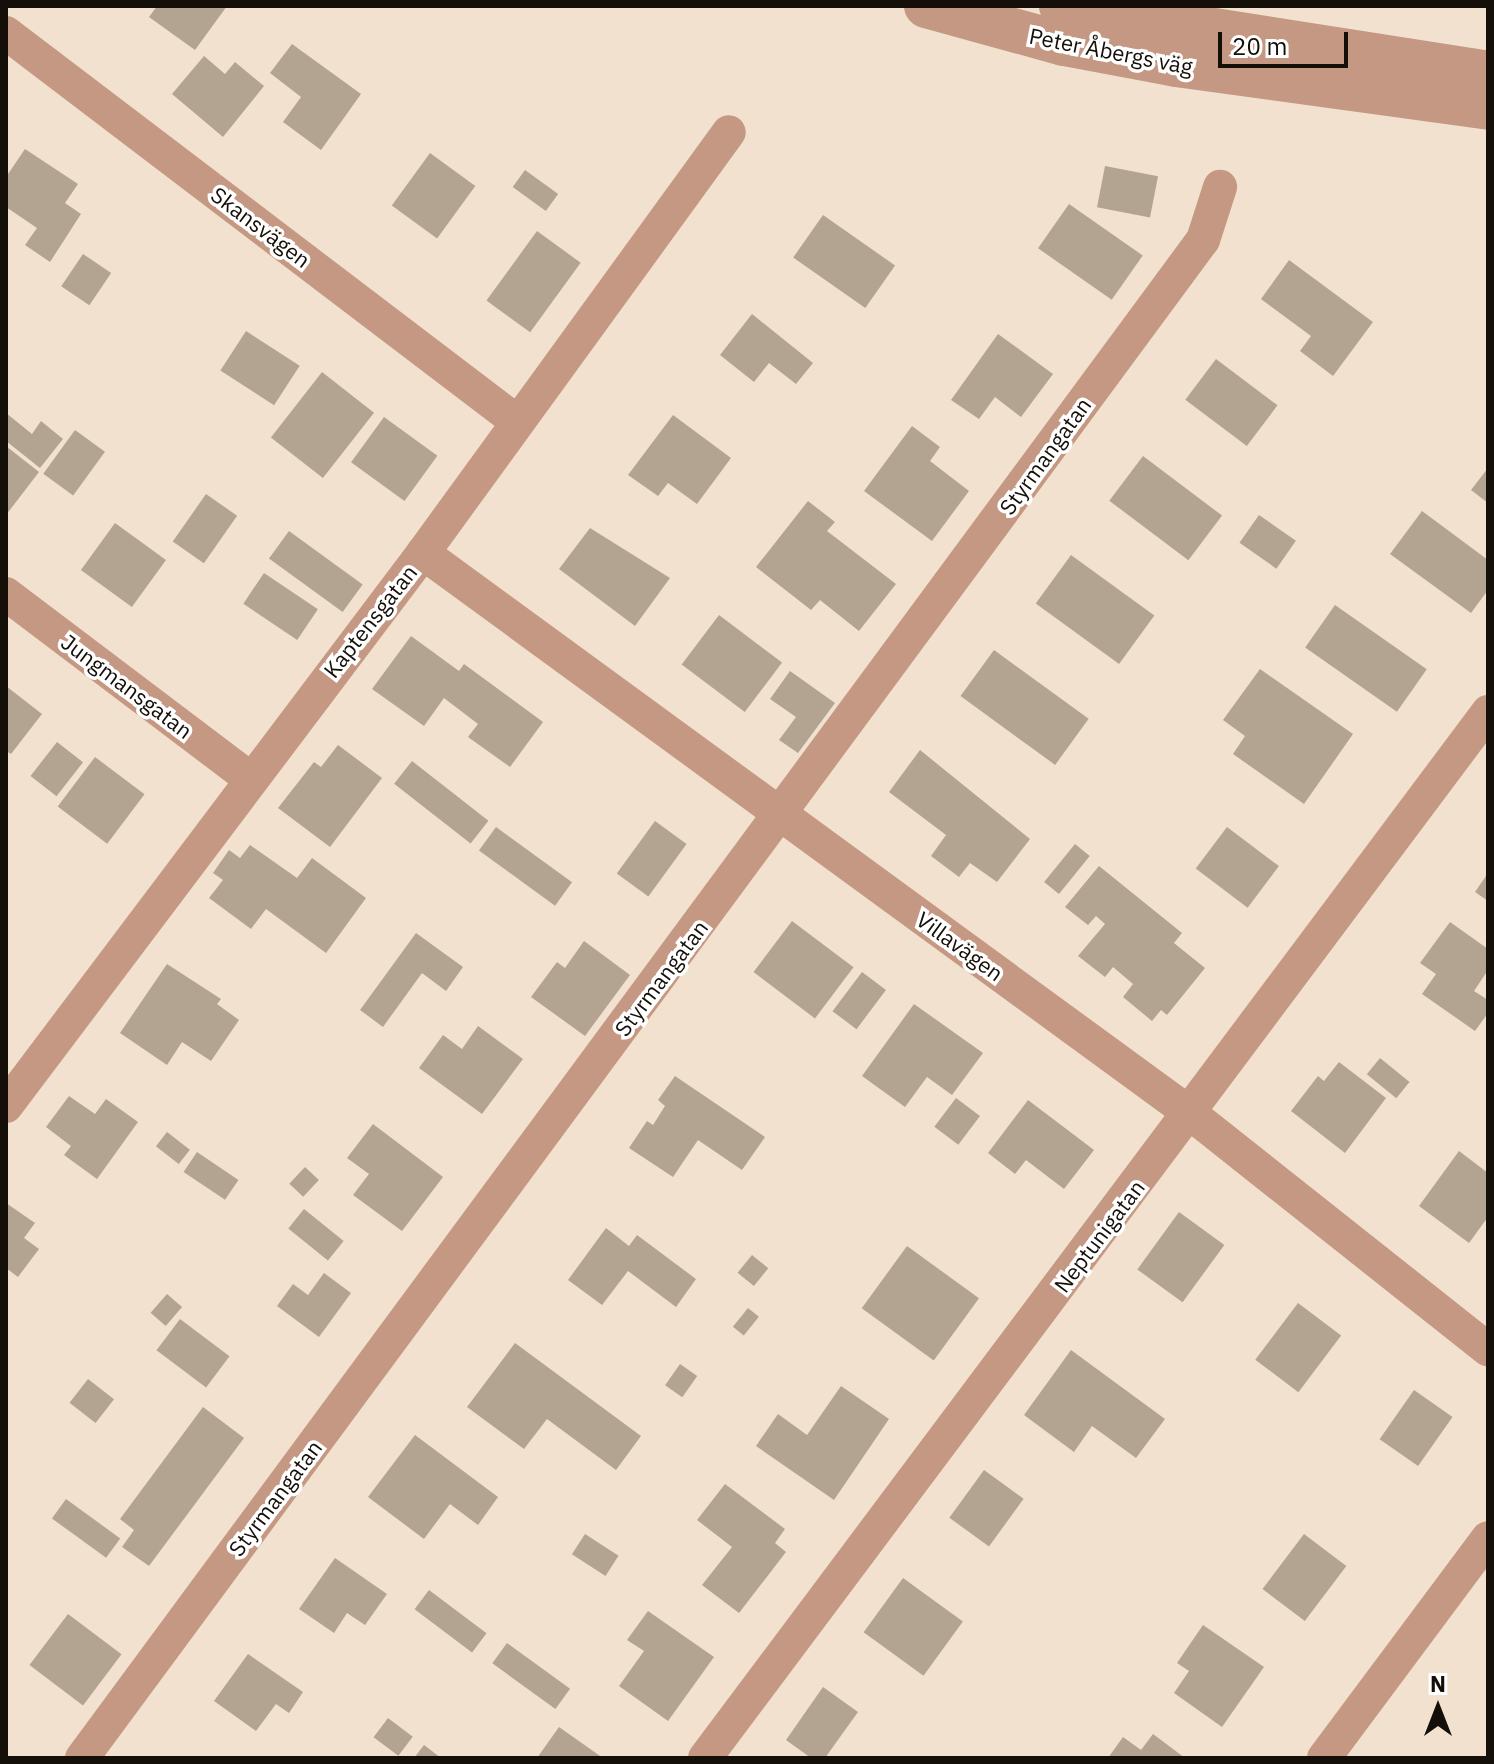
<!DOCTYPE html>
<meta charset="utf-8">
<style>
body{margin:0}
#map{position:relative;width:1494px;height:1764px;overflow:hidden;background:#f1e1ce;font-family:"IBM Plex Sans",sans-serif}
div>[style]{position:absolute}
.building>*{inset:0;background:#b3a492;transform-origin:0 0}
.minor>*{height:34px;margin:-17px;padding:0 17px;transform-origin:17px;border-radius:17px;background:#c59883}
.tertiary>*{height:44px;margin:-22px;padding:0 22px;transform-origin:22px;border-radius:22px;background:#c59883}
span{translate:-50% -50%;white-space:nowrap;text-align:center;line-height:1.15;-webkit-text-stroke:7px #fff;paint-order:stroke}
.street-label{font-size:22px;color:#140f08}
.frame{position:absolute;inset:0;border:8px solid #140f08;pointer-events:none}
.north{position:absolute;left:1398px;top:1668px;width:80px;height:80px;-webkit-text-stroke:6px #fff;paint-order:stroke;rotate:0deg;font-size:22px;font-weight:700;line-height:32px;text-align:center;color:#140f08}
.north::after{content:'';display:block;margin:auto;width:28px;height:36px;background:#140f08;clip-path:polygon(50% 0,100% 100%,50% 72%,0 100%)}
.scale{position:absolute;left:1218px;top:32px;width:130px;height:36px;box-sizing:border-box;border:4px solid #140f08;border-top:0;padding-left:10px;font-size:24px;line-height:28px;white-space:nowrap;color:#140f08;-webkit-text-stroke:6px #fff;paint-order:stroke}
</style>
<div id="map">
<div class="building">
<div style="clip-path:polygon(157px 6px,227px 6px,195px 50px,149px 17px)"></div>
<div style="clip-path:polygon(292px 44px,361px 94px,321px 150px,283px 122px,301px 97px,270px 73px)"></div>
<div style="clip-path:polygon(204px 56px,225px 74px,235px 62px,264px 86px,223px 137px,172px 94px)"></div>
<div style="clip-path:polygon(25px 149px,78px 184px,65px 203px,81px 214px,50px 262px,25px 245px,37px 228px,6px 207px,6px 177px)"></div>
<div style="left:430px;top:153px;width:56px;height:65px;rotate:36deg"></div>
<div style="left:1105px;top:166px;width:54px;height:42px;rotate:11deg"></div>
<div style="left:525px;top:170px;width:41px;height:21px;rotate:36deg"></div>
<div style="left:1069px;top:204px;width:90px;height:54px;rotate:35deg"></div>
<div style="left:823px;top:215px;width:88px;height:52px;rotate:35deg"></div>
<div style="left:537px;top:231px;width:54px;height:86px;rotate:36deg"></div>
<div style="left:83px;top:254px;width:34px;height:39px;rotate:34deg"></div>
<div style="clip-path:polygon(1289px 260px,1373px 322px,1333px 376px,1300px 351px,1311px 336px,1261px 299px)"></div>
<div style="clip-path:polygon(752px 314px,813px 363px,796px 384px,769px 363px,754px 382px,720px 355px)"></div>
<div style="left:246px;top:331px;width:64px;height:47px;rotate:33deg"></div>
<div style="clip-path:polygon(998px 334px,1053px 374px,1021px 417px,995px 397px,979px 419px,951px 400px)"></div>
<div style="left:1216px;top:359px;width:77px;height:51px;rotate:37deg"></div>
<div style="left:322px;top:372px;width:66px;height:83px;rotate:38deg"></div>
<div style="clip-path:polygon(6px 413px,32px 434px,41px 421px,63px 439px,40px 468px,6px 441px)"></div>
<div style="clip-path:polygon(673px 415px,731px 458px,697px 504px,668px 483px,658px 496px,628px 475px)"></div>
<div style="left:384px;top:417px;width:66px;height:56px;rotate:36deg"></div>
<div style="clip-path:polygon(912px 426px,940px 447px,930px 461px,969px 491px,932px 541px,864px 491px)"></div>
<div style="left:75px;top:430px;width:37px;height:54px;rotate:36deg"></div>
<div style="clip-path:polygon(6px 446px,39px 472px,6px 515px)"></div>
<div style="left:1143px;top:456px;width:99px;height:56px;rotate:37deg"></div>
<div style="clip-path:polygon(1488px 468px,1488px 503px,1471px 490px)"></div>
<div style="left:206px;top:494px;width:38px;height:58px;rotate:35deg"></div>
<div style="clip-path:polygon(808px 501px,835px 522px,827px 531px,896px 584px,859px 631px,820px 600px,811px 610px,756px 567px)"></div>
<div style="clip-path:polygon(1422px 511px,1488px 560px,1488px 590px,1471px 613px,1390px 554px)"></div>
<div style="left:1259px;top:515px;width:45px;height:34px;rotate:35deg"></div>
<div style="left:115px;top:523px;width:63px;height:58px;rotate:36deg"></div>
<div style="clip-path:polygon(590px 528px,670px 578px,635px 626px,559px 569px)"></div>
<div style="left:289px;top:531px;width:91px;height:34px;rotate:36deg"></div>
<div style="left:1071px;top:555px;width:103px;height:60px;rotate:36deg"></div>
<div style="left:264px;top:573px;width:65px;height:37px;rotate:34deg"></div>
<div style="left:1335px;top:605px;width:112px;height:52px;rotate:35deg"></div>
<div style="left:719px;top:615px;width:79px;height:62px;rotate:37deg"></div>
<div style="clip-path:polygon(411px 636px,459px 671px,464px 664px,543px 722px,510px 767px,468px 737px,478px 724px,444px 698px,424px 726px,372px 689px)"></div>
<div style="left:994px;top:650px;width:117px;height:57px;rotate:36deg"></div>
<div style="clip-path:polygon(1260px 669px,1353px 734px,1304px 804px,1233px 754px,1245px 736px,1223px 720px)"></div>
<div style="clip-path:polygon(790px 671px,835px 703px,798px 753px,779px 740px,796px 717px,770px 699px)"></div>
<div style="clip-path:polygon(6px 686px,42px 714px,11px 754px,6px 751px)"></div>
<div style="left:57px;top:742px;width:33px;height:43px;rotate:38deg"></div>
<div style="clip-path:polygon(338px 745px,382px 778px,330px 847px,278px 808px,314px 762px,321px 767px)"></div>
<div style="clip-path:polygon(920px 750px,1030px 839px,997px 882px,970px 863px,959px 877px,931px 856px,946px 835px,889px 792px)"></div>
<div style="left:95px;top:757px;width:62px;height:62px;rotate:37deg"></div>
<div style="left:412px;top:761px;width:97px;height:29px;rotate:38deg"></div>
<div style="left:655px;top:821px;width:39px;height:65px;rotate:36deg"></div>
<div style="left:496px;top:827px;width:94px;height:29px;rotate:36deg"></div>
<div style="left:1227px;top:827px;width:65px;height:52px;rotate:37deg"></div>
<div style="left:1075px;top:844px;width:19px;height:49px;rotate:39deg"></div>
<div style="clip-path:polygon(250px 845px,297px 878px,312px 858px,366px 898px,326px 953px,266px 909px,251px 929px,209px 898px,223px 880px,213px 873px,229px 850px,240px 858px)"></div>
<div style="clip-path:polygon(1099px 866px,1182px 933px,1174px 943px,1205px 968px,1167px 1015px,1161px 1010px,1152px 1021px,1123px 997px,1133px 984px,1113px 967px,1105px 977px,1078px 956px,1105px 924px,1096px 916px,1088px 925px,1065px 907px)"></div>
<div style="clip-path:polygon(1488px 873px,1488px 901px,1475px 892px)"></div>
<div style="left:792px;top:921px;width:77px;height:64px;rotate:37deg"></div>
<div style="clip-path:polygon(1450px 922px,1488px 949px,1488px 970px,1474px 991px,1488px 1000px,1488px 1013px,1475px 1031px,1422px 994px,1436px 974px,1420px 963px)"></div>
<div style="clip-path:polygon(416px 933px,463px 967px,446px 991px,422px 973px,383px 1027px,360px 1010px)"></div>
<div style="clip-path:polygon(584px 941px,630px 975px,585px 1036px,531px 997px,557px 962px,565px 968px)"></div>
<div style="clip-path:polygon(167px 964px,221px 999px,217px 1004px,239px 1020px,211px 1061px,182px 1042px,167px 1065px,120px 1033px)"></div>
<div style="left:862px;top:972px;width:30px;height:49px;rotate:37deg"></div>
<div style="clip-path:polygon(914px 1004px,983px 1053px,952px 1095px,927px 1077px,905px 1107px,862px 1076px)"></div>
<div style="clip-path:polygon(478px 1026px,523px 1059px,482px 1114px,419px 1068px,443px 1035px,462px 1049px)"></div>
<div style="left:1380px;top:1058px;width:38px;height:21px;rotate:39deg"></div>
<div style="clip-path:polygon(1339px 1062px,1386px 1098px,1345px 1153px,1291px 1111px,1318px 1076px,1324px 1081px)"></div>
<div style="clip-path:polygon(675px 1076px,765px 1137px,742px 1170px,698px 1140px,673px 1177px,629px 1148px,647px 1121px,653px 1125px,665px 1106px,658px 1100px)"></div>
<div style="clip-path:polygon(69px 1096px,95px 1114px,106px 1099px,138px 1122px,97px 1179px,64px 1155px,71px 1146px,46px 1127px)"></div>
<div style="left:956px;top:1098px;width:30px;height:36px;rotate:37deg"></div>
<div style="clip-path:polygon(1028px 1100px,1094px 1150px,1064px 1189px,1026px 1160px,1015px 1174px,988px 1153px)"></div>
<div style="clip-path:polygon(373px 1124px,443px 1177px,402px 1231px,353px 1195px,369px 1174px,347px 1158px)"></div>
<div style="left:167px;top:1132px;width:29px;height:18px;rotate:38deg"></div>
<div style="clip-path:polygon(1459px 1151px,1488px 1173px,1488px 1217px,1469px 1243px,1419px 1206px)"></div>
<div style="left:197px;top:1152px;width:50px;height:24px;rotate:34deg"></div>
<div style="left:305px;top:1167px;width:19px;height:23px;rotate:43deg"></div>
<div style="clip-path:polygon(6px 1203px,35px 1223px,24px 1238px,39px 1249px,18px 1277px,6px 1268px)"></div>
<div style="left:304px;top:1209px;width:51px;height:25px;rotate:39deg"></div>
<div style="left:1179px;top:1212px;width:56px;height:71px;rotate:36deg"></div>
<div style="clip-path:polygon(606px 1228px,629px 1246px,637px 1235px,696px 1279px,676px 1307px,628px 1271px,602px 1305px,568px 1280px)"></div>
<div style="left:907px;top:1246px;width:89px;height:77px;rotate:36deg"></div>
<div style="left:752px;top:1255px;width:21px;height:23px;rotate:39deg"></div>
<div style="clip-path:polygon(324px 1273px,351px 1293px,319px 1337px,277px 1306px,293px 1284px,308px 1295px)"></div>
<div style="left:167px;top:1294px;width:20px;height:25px;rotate:41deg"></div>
<div style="left:1298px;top:1303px;width:54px;height:71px;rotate:37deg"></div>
<div style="left:748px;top:1308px;width:14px;height:24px;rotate:39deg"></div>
<div style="left:180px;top:1319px;width:62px;height:39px;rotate:37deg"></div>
<div style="clip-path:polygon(515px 1343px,641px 1436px,616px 1470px,547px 1419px,524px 1449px,467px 1407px)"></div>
<div style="clip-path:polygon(1071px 1350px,1165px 1419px,1136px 1458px,1092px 1426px,1074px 1452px,1024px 1415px)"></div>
<div style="left:680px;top:1364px;width:21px;height:26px;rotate:35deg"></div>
<div style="left:88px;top:1379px;width:33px;height:30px;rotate:38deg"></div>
<div style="clip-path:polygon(841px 1386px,889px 1419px,834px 1500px,756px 1446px,778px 1414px,807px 1435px)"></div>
<div style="left:1414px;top:1390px;width:47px;height:60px;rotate:35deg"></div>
<div style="clip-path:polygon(203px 1407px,244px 1438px,149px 1566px,122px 1547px,134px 1530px,120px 1519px)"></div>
<div style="clip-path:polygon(415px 1435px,498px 1497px,478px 1525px,450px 1504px,424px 1539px,368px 1497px)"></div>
<div style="left:984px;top:1470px;width:49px;height:59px;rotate:36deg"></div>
<div style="clip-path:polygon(725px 1484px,785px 1529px,775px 1543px,786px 1552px,739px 1613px,702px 1585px,732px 1547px,697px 1520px)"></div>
<div style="left:66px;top:1499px;width:67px;height:24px;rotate:36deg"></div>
<div style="left:585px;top:1534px;width:40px;height:24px;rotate:33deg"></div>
<div style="left:1304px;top:1534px;width:53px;height:69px;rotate:37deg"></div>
<div style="clip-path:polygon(335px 1558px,387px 1594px,365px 1625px,347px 1613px,334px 1633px,299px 1609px)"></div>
<div style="left:903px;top:1578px;width:74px;height:67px;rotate:36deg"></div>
<div style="left:429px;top:1590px;width:72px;height:24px;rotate:37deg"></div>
<div style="clip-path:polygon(648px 1611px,714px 1657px,668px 1721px,619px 1686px,644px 1651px,627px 1640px)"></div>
<div style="left:68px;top:1614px;width:67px;height:64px;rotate:37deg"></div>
<div style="clip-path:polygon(1203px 1625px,1264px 1667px,1222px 1727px,1174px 1693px,1189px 1671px,1177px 1663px)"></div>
<div style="left:507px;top:1643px;width:78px;height:25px;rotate:36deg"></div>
<div style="clip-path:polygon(248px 1654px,303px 1692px,289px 1713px,276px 1704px,256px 1731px,214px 1701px)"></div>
<div style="clip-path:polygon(823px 1687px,858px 1712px,825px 1758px,811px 1758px,786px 1740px)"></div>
<div style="left:388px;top:1718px;width:31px;height:24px;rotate:37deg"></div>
<div style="clip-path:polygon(559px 1727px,603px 1758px,537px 1758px)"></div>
<div style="clip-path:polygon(1153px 1734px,1185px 1758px,1108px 1758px,1123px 1737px,1141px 1750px)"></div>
<div style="clip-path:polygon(424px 1745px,441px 1758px,414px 1758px)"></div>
</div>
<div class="minor">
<div style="left:6px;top:33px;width:641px;rotate:37.26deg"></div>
<div style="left:423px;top:553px;width:951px;rotate:36.15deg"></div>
<div style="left:1191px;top:1114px;width:379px;rotate:38.4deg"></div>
<div style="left:6px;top:594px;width:305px;rotate:37.1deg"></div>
<div style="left:6px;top:1106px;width:693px;rotate:-52.98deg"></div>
<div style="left:423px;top:553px;width:520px;rotate:-53.99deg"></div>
<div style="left:82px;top:1758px;width:1887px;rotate:-53.56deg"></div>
<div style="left:1203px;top:240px;width:56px;rotate:-72.2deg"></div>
<div style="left:705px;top:1758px;width:1307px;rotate:-53.18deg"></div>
<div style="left:1324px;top:1758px;width:274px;rotate:-53.3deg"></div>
</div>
<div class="tertiary">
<div style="left:926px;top:6px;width:143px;rotate:15.4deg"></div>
<div style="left:1064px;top:44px;width:114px;rotate:10.6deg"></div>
<div style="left:1176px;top:65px;width:315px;rotate:7.8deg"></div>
<div style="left:1061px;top:6px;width:432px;rotate:8.9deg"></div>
</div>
<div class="street-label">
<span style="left:1111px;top:51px;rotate:11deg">Peter Åbergs väg</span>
<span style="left:261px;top:227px;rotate:37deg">Skansvägen</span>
<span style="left:1045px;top:456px;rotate:-54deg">Styrmangatan</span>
<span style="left:370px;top:621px;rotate:-52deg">Kaptensgatan</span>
<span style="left:127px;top:686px;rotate:37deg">Jungmansgatan</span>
<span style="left:960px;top:946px;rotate:36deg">Villavägen</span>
<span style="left:661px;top:978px;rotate:-53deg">Styrmangatan</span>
<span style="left:1099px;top:1236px;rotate:-53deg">Neptunigatan</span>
<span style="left:275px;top:1498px;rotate:-53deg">Styrmangatan</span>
</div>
<div class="frame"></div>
<div class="north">N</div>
<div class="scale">20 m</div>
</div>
